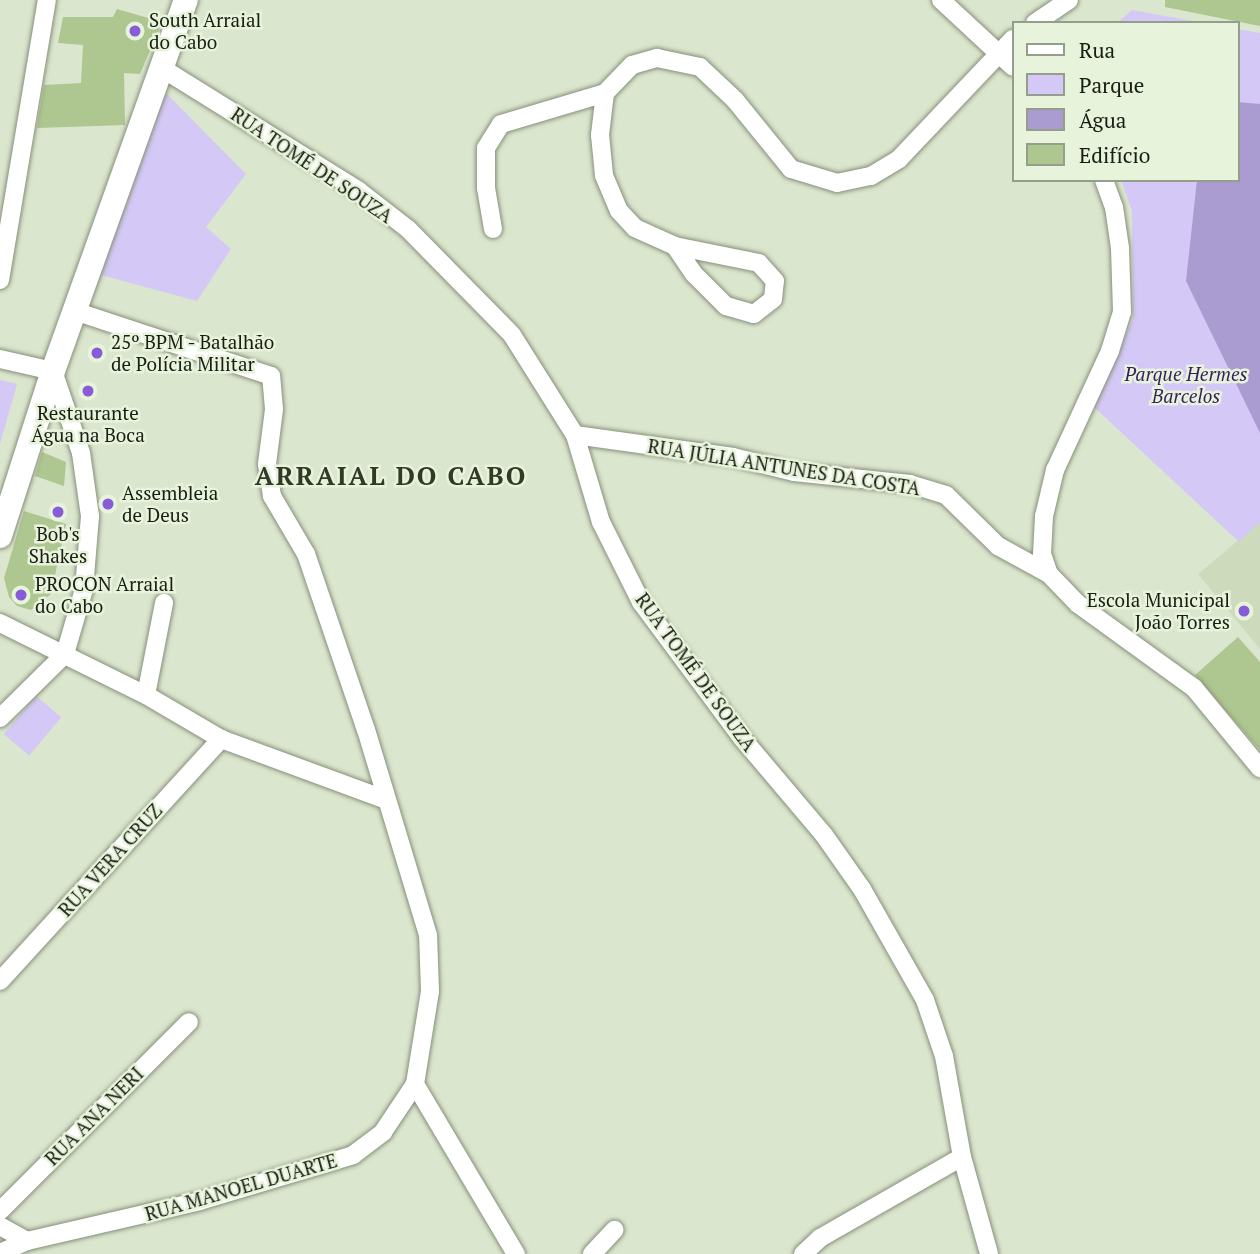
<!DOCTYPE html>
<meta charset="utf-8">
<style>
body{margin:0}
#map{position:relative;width:1260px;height:1254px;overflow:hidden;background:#dbe6ce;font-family:"PT Serif",serif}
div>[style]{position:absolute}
.built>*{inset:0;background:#cddbbc}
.green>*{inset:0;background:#d4c8f6;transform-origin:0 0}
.water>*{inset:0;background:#aa9cd1}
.building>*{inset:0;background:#aec690}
.roads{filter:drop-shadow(0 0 2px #86907a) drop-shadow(0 0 2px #86907a)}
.street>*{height:18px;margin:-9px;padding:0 9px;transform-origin:9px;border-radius:9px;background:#fff}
.secondary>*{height:24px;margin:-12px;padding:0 12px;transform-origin:12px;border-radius:12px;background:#fff}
.dots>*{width:19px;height:19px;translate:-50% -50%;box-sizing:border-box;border:4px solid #e8f3db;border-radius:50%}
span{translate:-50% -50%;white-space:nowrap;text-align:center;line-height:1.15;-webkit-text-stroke:5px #e8f3db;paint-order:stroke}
.poi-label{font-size:19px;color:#191d14}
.left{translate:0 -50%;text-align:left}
.right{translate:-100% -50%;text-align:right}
.street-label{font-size:19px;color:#191d14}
.park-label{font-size:19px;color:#371f5f;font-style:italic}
.district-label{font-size:26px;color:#323a27;font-weight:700;letter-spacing:2px}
.legend{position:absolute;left:1012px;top:21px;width:228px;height:161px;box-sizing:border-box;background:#e8f3db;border:2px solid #959d8b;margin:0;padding:9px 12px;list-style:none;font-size:21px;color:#191d14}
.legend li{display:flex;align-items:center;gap:14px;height:35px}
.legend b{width:35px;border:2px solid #959d8b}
</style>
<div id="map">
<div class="built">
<div style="clip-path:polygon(1260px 522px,1260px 649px,1198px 574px)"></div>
</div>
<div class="green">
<div style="clip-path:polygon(1132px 10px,1203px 23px,1117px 23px)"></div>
<div style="clip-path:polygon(1237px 29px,1260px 33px,1260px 522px,1239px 542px,1093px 406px,1133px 319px,1132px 211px,1121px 180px,1237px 180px)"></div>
<div style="clip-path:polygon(161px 88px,246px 174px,206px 227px,231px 249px,197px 301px,101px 275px)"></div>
<div style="clip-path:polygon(0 380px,17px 384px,0 444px)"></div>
<div style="left:36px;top:696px;width:33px;height:50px;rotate:40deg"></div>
</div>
<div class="water">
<div style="clip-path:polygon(1237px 102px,1260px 104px,1260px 433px,1186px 281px,1197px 180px,1237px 180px)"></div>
</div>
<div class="building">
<div style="clip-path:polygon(1165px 0,1260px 0,1260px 26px,1165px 7px)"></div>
<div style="clip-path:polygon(117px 9px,162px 22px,140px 74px,124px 73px,125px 125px,37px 128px,44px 85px,81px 83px,83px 45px,58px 43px,63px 17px,113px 17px)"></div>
<div style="clip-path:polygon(42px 452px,66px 462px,64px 486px,35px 476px)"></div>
<div style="clip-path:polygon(24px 511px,66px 524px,51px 594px,31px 610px,17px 606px,9px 597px,4px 578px)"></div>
<div style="clip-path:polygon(1238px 637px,1260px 662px,1260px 750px,1195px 675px)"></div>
</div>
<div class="roads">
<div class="street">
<div style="left:941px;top:0;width:98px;rotate:42.9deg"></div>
<div style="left:1035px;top:23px;width:41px;rotate:-34.1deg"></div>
<div style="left:160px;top:67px;width:234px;rotate:31.9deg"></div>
<div style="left:359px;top:191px;width:62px;rotate:37.8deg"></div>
<div style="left:408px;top:229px;width:148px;rotate:45.5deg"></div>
<div style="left:512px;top:335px;width:118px;rotate:57.8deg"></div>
<div style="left:575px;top:435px;width:91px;rotate:73.4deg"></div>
<div style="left:601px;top:522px;width:89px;rotate:63.4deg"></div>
<div style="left:641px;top:602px;width:169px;rotate:53.4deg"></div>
<div style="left:742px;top:738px;width:127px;rotate:49.8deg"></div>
<div style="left:824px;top:835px;width:66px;rotate:54.9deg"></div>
<div style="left:862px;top:889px;width:128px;rotate:60.4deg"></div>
<div style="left:925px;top:1000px;width:59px;rotate:71.3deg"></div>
<div style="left:944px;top:1056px;width:103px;rotate:79.9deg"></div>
<div style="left:962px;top:1157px;width:101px;rotate:74.4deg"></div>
<div style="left:1104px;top:180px;width:29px;rotate:70deg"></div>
<div style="left:1114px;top:207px;width:41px;rotate:81.7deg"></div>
<div style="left:1120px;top:248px;width:64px;rotate:88.2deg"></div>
<div style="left:1122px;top:312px;width:41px;rotate:107.1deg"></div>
<div style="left:1110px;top:351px;width:131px;rotate:114.8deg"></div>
<div style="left:1055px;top:470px;width:47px;rotate:103.4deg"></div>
<div style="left:1044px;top:516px;width:38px;rotate:93deg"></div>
<div style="left:1042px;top:554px;width:21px;rotate:71deg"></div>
<div style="left:1049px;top:574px;width:42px;rotate:46deg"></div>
<div style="left:1078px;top:604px;width:143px;rotate:35.9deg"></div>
<div style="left:1194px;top:688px;width:104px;rotate:50.5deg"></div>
<div style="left:493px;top:229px;width:42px;rotate:-99.7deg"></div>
<div style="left:486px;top:188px;width:40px;rotate:-90deg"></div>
<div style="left:486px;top:148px;width:28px;rotate:-58deg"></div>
<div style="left:501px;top:124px;width:109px;rotate:-16.6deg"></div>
<div style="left:675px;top:246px;width:34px;rotate:56deg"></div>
<div style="left:694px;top:274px;width:45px;rotate:45deg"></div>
<div style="left:726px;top:306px;width:29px;rotate:16deg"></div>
<div style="left:754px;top:314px;width:24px;rotate:-38deg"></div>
<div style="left:773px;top:299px;width:18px;rotate:-84deg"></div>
<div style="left:775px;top:281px;width:24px;rotate:-132deg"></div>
<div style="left:759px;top:263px;width:86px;rotate:-168.6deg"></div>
<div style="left:675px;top:246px;width:44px;rotate:-155.8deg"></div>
<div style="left:635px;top:228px;width:23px;rotate:-133deg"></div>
<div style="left:619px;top:211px;width:39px;rotate:-113deg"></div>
<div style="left:604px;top:175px;width:40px;rotate:-95.7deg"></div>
<div style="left:600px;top:135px;width:42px;rotate:-83.2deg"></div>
<div style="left:605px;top:93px;width:39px;rotate:-46deg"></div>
<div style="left:632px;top:65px;width:26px;rotate:-16deg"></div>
<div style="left:657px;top:58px;width:44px;rotate:11.8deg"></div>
<div style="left:700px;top:67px;width:48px;rotate:43.3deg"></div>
<div style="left:735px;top:100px;width:89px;rotate:50.9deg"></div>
<div style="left:791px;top:169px;width:48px;rotate:16.9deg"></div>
<div style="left:837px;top:183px;width:35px;rotate:-12deg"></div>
<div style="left:871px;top:176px;width:33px;rotate:-31deg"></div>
<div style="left:899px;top:159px;width:166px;rotate:-46.5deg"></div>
<div style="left:0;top:280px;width:284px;rotate:-80.5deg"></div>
<div style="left:0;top:359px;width:54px;rotate:12.8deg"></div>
<div style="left:53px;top:371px;width:87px;rotate:71.1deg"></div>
<div style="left:81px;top:453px;width:64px;rotate:81.9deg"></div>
<div style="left:90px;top:516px;width:73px;rotate:94.7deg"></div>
<div style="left:84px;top:589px;width:68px;rotate:106.3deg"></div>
<div style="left:65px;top:654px;width:91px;rotate:135.4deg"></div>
<div style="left:575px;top:435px;width:160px;rotate:7.9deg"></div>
<div style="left:733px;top:457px;width:63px;rotate:13.8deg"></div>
<div style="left:794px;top:472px;width:117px;rotate:5.9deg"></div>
<div style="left:910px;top:484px;width:38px;rotate:17deg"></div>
<div style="left:946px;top:495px;width:73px;rotate:44.4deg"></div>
<div style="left:998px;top:546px;width:58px;rotate:28.8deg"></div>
<div style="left:0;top:623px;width:163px;rotate:26.3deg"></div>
<div style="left:146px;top:695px;width:87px;rotate:30.4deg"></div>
<div style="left:221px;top:739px;width:174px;rotate:20.2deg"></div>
<div style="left:146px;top:695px;width:94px;rotate:-78.9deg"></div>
<div style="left:0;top:981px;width:328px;rotate:-47.6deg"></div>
<div style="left:415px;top:1084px;width:198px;rotate:59.3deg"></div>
<div style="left:0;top:1211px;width:267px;rotate:-45deg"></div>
<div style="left:0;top:1226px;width:31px;rotate:29deg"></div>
<div style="left:27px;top:1241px;width:178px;rotate:-13deg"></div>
<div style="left:200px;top:1201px;width:160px;rotate:-16.7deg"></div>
<div style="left:353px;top:1155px;width:38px;rotate:-37deg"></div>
<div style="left:383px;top:1132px;width:58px;rotate:-56.3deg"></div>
<div style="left:415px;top:1084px;width:94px;rotate:-80.8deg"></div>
<div style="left:430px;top:991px;width:56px;rotate:-92deg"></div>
<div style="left:428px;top:935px;width:214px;rotate:-106.8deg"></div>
<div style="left:366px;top:730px;width:186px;rotate:-108.8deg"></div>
<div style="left:306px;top:554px;width:67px;rotate:-120.4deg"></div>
<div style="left:272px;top:496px;width:32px;rotate:-99deg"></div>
<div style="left:267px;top:464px;width:55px;rotate:-82.7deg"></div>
<div style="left:274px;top:409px;width:33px;rotate:-95deg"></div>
<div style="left:271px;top:376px;width:206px;rotate:-161.7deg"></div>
<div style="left:0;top:1253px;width:30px;rotate:-24deg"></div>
<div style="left:592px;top:1254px;width:33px;rotate:-47deg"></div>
<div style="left:803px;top:1254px;width:23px;rotate:-43deg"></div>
<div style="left:820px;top:1238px;width:163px;rotate:-29.7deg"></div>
</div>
<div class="secondary">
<div style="left:0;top:536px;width:173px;rotate:-72.2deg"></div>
<div style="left:53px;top:371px;width:394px;rotate:-70.3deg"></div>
</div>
</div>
<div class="dots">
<div style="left:135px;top:31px;background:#875cd6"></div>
<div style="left:97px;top:353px;background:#875cd6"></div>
<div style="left:88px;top:391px;background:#875cd6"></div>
<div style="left:108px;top:504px;background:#875cd6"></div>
<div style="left:58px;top:512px;background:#875cd6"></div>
<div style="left:21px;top:595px;background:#875cd6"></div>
<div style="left:1244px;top:611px;background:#875cd6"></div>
</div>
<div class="poi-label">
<span class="left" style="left:149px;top:31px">South Arraial<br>do Cabo</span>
<span class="left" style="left:111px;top:353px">25º BPM - Batalhão<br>de Polícia Militar</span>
<span style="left:88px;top:424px">Restaurante<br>Água na Boca</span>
<span class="left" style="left:122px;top:504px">Assembleia<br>de Deus</span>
<span style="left:58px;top:545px">Bob's<br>Shakes</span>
<span class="left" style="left:35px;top:595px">PROCON Arraial<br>do Cabo</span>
<span class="right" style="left:1230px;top:611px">Escola Municipal<br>João Torres</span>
</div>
<div class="street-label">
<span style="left:312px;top:165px;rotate:34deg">RUA TOMÉ DE SOUZA</span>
<span style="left:784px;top:467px;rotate:9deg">RUA JÚLIA ANTUNES DA COSTA</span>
<span style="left:696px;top:672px;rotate:54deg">RUA TOMÉ DE SOUZA</span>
<span style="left:110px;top:860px;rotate:-48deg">RUA VERA CRUZ</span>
<span style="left:94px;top:1116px;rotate:-45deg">RUA ANA NERI</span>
<span style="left:241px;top:1187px;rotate:-16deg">RUA MANOEL DUARTE</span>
</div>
<div class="park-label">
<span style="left:1186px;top:385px">Parque Hermes<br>Barcelos</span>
</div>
<div class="district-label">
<span style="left:391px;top:476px">ARRAIAL DO CABO</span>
</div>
<ul class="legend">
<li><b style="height:9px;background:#fff"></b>Rua</li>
<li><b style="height:19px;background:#d4c8f6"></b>Parque</li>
<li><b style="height:19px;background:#aa9cd1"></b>Água</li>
<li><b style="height:19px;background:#aec690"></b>Edifício</li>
</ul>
</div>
